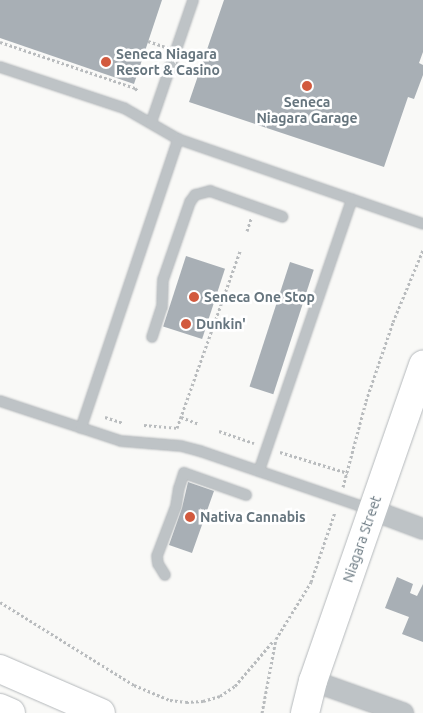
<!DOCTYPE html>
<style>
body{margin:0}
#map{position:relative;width:423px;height:713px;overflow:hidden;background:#f9f9f7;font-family:Ubuntu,sans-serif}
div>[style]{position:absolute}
.building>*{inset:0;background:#a8afb5;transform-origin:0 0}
.path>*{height:3px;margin-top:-1.5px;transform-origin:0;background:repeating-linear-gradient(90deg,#b9bcbe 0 2.5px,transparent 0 5px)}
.roads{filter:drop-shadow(0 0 1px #b4b8bb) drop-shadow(0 0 1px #b4b8bb)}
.service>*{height:10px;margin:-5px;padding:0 5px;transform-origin:5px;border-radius:5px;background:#bec3c6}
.minor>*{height:20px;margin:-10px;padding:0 10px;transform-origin:10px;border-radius:10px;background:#bec3c6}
.trunk>*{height:28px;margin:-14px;padding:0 14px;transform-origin:14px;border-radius:14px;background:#fff}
.path-bridge>*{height:3px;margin-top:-1.5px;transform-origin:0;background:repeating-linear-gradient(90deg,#b9bcbe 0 2.5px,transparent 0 5px)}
.dots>*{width:14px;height:14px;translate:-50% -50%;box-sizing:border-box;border:2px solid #fff;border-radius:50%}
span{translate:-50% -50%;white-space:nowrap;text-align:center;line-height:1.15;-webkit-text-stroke:5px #fff;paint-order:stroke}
.poi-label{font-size:14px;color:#66757e;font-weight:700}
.left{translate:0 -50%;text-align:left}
.street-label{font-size:14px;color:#66757e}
</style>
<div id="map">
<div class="building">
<div style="clip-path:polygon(0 0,162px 0,134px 84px,0 38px)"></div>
<div style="clip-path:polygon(224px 0,423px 0,423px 52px,419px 63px,423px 65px,423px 75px,414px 99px,408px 97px,384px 167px,189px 102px)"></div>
<div style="left:186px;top:256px;width:41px;height:74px;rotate:18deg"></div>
<div style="left:290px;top:262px;width:25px;height:131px;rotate:18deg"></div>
<div style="clip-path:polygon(188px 482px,214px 491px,192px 553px,169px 545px,182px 508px)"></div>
<div style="clip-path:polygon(397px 577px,413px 584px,410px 593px,417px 596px,423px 584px,423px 642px,402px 634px,409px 617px,385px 608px)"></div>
</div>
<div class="path">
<div style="left:0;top:42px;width:143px;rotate:18.8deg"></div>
<div style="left:135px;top:88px;width:4px;rotate:45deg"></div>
<div style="left:247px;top:231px;width:13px;rotate:-72deg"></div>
<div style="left:105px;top:417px;width:19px;rotate:18deg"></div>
<div style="left:181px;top:417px;width:19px;rotate:21deg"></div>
<div style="left:144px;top:425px;width:33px;rotate:5deg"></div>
<div style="left:177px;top:428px;width:188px;rotate:-70.4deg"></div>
<div style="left:219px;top:431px;width:37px;rotate:19deg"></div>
<div style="left:280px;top:452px;width:71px;rotate:17.2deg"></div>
<div style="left:343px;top:487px;width:89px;rotate:-75deg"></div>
<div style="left:366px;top:401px;width:83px;rotate:-71.1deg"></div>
<div style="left:393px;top:322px;width:78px;rotate:-67.4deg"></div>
<div style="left:0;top:602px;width:158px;rotate:31.8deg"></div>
<div style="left:134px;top:685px;width:39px;rotate:23deg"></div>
<div style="left:170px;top:700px;width:16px;rotate:7deg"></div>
<div style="left:186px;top:702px;width:17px;rotate:-3deg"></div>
<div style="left:203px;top:701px;width:18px;rotate:-16deg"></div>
<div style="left:220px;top:696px;width:18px;rotate:-34deg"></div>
<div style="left:235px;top:686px;width:60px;rotate:-49.7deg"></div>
<div style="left:262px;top:713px;width:75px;rotate:-79.3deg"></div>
<div style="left:276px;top:639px;width:67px;rotate:-58.4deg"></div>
<div style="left:311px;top:582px;width:74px;rotate:-71.1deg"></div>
</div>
<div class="roads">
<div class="service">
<div style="left:0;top:67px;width:131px;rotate:18.3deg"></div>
<div style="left:124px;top:108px;width:62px;rotate:29.9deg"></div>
<div style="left:178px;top:139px;width:259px;rotate:19.1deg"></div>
<div style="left:151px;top:123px;width:130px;rotate:-71.1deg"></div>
<div style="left:152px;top:337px;width:32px;rotate:-72deg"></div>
<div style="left:162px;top:307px;width:27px;rotate:-88deg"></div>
<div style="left:163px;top:280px;width:83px;rotate:-70.9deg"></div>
<div style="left:190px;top:202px;width:9px;rotate:-54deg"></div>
<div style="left:195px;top:195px;width:16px;rotate:-15deg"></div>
<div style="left:210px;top:191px;width:77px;rotate:19.6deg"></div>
<div style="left:0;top:401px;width:127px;rotate:18.3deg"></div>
<div style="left:121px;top:441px;width:60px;rotate:4.8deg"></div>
<div style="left:181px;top:446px;width:20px;rotate:15deg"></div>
<div style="left:200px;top:451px;width:182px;rotate:18.9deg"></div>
<div style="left:81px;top:428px;width:305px;rotate:-71.4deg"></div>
<div style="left:259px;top:471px;width:287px;rotate:-71.1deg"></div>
<div style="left:165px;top:575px;width:13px;rotate:-122deg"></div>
<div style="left:158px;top:564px;width:8px;rotate:-97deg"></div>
<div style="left:157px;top:556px;width:53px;rotate:-69.2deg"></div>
<div style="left:176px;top:506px;width:18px;rotate:-81deg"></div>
<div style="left:179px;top:488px;width:16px;rotate:-72deg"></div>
<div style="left:184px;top:473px;width:66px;rotate:19.5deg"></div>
</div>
<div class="minor">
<div style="left:372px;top:510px;width:54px;rotate:20.4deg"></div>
<div style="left:313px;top:681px;width:96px;rotate:19.6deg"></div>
</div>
<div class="trunk">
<div style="left:0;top:669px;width:110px;rotate:23.5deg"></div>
<div style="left:0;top:708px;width:12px;rotate:24deg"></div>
<div style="left:305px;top:713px;width:33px;rotate:-76deg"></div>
<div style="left:313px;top:681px;width:335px;rotate:-70.8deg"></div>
</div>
</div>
<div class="path-bridge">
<div style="left:148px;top:41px;width:59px;rotate:18.7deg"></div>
</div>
<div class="dots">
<div style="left:106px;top:62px;background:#d25a3e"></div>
<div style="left:307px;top:86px;background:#d25a3e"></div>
<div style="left:194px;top:297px;background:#d25a3e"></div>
<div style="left:186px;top:324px;background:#d25a3e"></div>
<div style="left:190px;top:517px;background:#d25a3e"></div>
</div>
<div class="poi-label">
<span class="left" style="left:116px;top:62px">Seneca Niagara<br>Resort &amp; Casino</span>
<span style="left:307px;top:110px">Seneca<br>Niagara Garage</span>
<span class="left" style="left:204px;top:297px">Seneca One Stop</span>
<span class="left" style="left:196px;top:324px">Dunkin'</span>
<span class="left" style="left:200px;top:517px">Nativa Cannabis</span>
</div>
<div class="street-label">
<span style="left:362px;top:539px;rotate:-71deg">Niagara Street</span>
</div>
</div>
